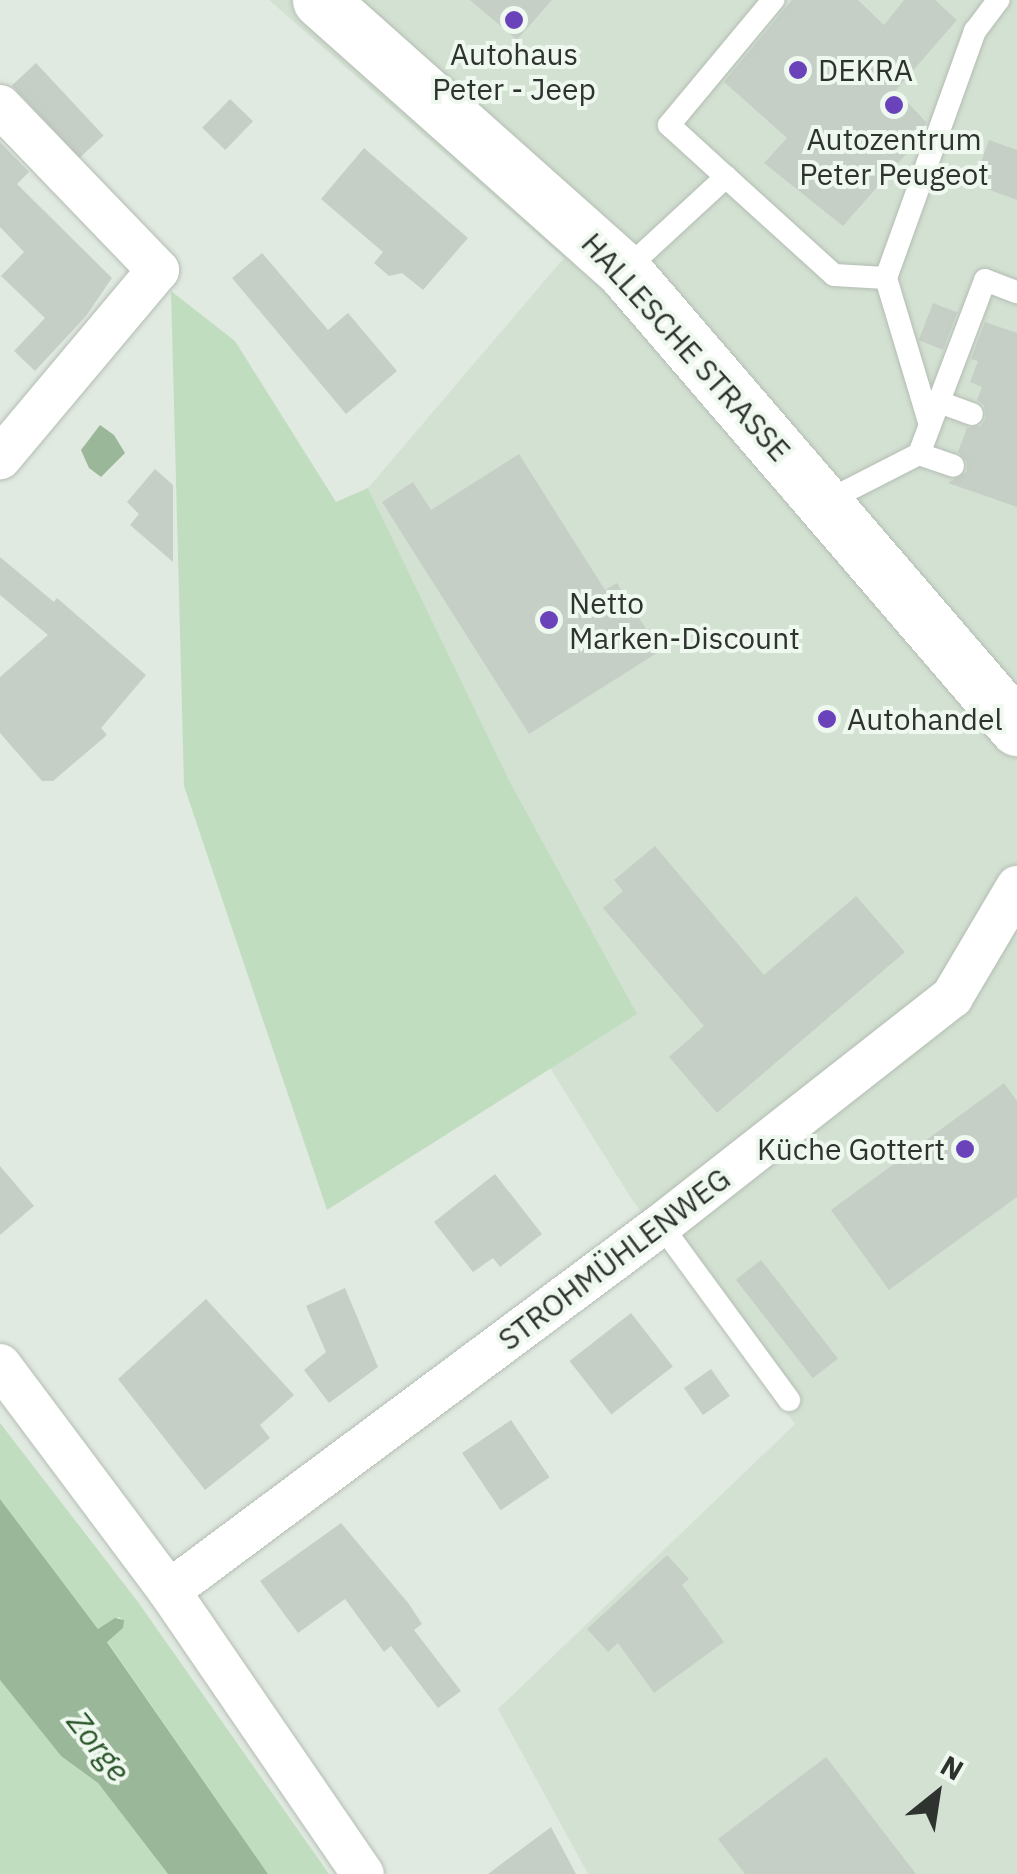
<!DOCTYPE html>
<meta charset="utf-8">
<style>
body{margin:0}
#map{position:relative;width:1017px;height:1874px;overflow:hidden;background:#e1eae1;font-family:"IBM Plex Sans",sans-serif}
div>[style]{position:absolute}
.built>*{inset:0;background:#d3e1d2}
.green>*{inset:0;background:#c1ddc0}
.water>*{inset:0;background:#9bb799}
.building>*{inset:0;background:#c6cfc6;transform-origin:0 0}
.roads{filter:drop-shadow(0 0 2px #b4bdb4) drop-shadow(0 0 2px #b4bdb4)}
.service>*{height:22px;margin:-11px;padding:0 11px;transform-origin:11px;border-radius:11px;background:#fff}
.minor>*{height:42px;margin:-21px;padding:0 21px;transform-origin:21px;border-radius:21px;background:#fff}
.secondary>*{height:55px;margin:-27.5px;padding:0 27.5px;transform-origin:27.5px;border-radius:27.5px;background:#fff}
.dots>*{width:28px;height:28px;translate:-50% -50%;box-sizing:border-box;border:5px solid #eef8ee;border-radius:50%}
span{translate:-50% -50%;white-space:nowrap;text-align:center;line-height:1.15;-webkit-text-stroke:8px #eef8ee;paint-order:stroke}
.poi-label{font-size:30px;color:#2f332f}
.left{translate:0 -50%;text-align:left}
.right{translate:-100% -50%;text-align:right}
.street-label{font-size:30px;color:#2f332f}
.water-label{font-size:32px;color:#2b552b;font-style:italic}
.north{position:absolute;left:887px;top:1744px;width:100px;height:100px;-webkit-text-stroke:8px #eef8ee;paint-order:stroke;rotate:30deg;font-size:28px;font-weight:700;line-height:40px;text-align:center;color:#2f332f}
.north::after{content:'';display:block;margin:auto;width:35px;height:45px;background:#2f332f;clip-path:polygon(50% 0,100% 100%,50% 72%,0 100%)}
</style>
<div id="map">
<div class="built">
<div style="clip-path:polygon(269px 0,1017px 0,1017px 1874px,588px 1874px,498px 1709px,795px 1424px,629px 1195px,550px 1068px,636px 1013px,511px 784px,368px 488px,564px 258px)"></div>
</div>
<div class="green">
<div style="clip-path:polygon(171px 291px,235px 341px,336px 502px,368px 488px,511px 784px,637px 1014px,327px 1210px,184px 786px)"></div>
<div style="clip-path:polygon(0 1423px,138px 1602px,329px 1874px,268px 1874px,107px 1641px,123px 1628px,123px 1620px,119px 1617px,99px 1630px,0 1499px)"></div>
<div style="clip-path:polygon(0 1680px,61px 1756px,98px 1783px,168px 1874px,0 1874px)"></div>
</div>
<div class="water">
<div style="clip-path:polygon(100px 425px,114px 435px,125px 453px,101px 477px,89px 468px,81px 450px)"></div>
<div style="clip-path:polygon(0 1499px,98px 1629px,115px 1618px,124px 1620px,123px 1628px,107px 1642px,268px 1874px,168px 1874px,98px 1783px,61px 1756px,0 1680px)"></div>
</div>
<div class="building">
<div style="clip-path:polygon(470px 0,552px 0,517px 40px)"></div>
<div style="clip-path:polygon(792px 0,858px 0,884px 25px,904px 0,935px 0,957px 20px,896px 90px,926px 122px,921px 137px,843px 226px,764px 163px,787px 138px,724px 82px)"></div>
<div style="left:36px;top:63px;width:99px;height:33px;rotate:47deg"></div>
<div style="left:230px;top:99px;width:32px;height:40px;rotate:44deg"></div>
<div style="clip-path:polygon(989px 140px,1017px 150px,1017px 200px,973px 184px)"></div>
<div style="clip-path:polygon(0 142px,29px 172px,17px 184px,112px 278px,86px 316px,35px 371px,14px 351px,45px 318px,1px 276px,24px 252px,0 227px)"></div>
<div style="clip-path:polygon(364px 148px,468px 238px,423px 290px,402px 273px,389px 276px,374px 263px,383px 252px,321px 199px)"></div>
<div style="clip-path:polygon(262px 253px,328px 330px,348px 313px,397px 371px,346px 414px,232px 278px)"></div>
<div style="left:933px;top:303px;width:26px;height:40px;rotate:21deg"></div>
<div style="clip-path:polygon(985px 322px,1017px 333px,1017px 507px,948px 483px,967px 472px,967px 462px,958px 452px,967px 428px,981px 426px,986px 418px,984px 405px,977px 400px,982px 387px,970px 382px,978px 361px,971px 359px)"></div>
<div style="clip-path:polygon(519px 454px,605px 590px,617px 583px,660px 651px,529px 734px,382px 502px,413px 482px,431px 510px)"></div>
<div style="clip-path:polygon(155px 469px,173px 485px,173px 562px,130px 525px,139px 514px,127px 502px)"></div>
<div style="clip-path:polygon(0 557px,54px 602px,57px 598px,146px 675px,101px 728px,107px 735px,53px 781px,42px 781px,0 733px,0 677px,48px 635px,0 595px)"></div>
<div style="clip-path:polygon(655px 846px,764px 975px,856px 896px,905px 952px,717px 1113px,669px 1057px,704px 1026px,603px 908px,623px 891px,614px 880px)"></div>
<div style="clip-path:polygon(1004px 1083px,1017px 1101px,1017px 1197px,889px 1290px,831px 1210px)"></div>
<div style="clip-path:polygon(0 1166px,34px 1206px,0 1235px)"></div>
<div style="clip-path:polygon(495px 1174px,542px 1234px,500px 1267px,493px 1258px,473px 1272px,434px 1222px)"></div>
<div style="left:761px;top:1260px;width:125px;height:32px;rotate:52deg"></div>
<div style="clip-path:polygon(345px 1288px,378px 1367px,329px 1403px,304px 1370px,326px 1352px,306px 1306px)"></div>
<div style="clip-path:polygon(206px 1299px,294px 1395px,260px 1425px,270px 1438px,205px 1490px,118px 1379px)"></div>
<div style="left:631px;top:1313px;width:68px;height:78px;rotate:52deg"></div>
<div style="left:711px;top:1369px;width:33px;height:33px;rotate:55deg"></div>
<div style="left:511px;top:1420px;width:69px;height:59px;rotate:56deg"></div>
<div style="clip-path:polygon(341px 1523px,409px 1604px,422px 1624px,414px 1630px,461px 1691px,438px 1708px,391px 1646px,384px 1652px,345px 1599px,298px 1633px,260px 1581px)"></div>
<div style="clip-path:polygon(667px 1555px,689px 1579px,682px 1585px,724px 1642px,654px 1693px,618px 1643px,608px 1652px,587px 1629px)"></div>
<div style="clip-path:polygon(826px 1757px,916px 1874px,745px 1874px,718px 1839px)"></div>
<div style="clip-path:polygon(551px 1827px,576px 1874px,488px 1874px)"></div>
</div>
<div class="roads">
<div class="service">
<div style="left:726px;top:177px;width:146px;rotate:42.2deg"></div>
<div style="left:834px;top:275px;width:52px;rotate:3.3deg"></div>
<div style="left:624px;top:271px;width:139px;rotate:-42.7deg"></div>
<div style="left:726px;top:177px;width:77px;rotate:-137.6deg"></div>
<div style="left:669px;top:125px;width:163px;rotate:-50.2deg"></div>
<div style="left:939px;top:402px;width:35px;rotate:20deg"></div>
<div style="left:930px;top:425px;width:153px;rotate:-106.7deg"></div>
<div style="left:886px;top:278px;width:263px;rotate:-70.2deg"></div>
<div style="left:975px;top:31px;width:39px;rotate:-53deg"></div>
<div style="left:919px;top:454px;width:36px;rotate:19deg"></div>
<div style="left:825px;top:502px;width:106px;rotate:-27.1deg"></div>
<div style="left:919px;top:454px;width:186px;rotate:-69.2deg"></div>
<div style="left:985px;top:280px;width:34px;rotate:21deg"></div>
<div style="left:661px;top:1225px;width:217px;rotate:53.8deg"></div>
</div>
<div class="minor">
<div style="left:0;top:106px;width:228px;rotate:46.1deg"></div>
<div style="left:158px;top:270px;width:246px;rotate:130deg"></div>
<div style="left:0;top:1365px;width:282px;rotate:53.2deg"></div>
<div style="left:169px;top:1591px;width:343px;rotate:55.6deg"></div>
<div style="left:169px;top:1591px;width:613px;rotate:-36.65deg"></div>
<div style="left:661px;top:1225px;width:370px;rotate:-38.1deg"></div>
<div style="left:952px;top:997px;width:128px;rotate:-59.4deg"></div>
</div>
<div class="secondary">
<div style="left:320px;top:0;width:407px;rotate:41.7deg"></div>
<div style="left:624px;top:271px;width:603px;rotate:49.31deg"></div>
</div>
</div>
<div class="dots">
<div style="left:514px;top:20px;background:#6a43bb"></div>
<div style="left:798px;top:70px;background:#6a43bb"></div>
<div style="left:894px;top:105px;background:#6a43bb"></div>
<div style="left:549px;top:620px;background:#6a43bb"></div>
<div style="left:827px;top:719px;background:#6a43bb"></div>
<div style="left:965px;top:1149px;background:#6a43bb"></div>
</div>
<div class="poi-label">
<span style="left:514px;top:71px">Autohaus<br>Peter - Jeep</span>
<span class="left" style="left:818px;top:70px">DEKRA</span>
<span style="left:894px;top:156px">Autozentrum<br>Peter Peugeot</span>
<span class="left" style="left:569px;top:620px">Netto<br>Marken-Discount</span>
<span class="left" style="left:847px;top:719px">Autohandel</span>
<span class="right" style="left:945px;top:1149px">Küche Gottert</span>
</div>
<div class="street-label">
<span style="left:686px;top:347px;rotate:48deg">HALLESCHE STRASSE</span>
<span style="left:614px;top:1259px;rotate:-37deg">STROHMÜHLENWEG</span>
</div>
<div class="water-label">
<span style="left:99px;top:1746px;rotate:52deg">Zorge</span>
</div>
<div class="north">N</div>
</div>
